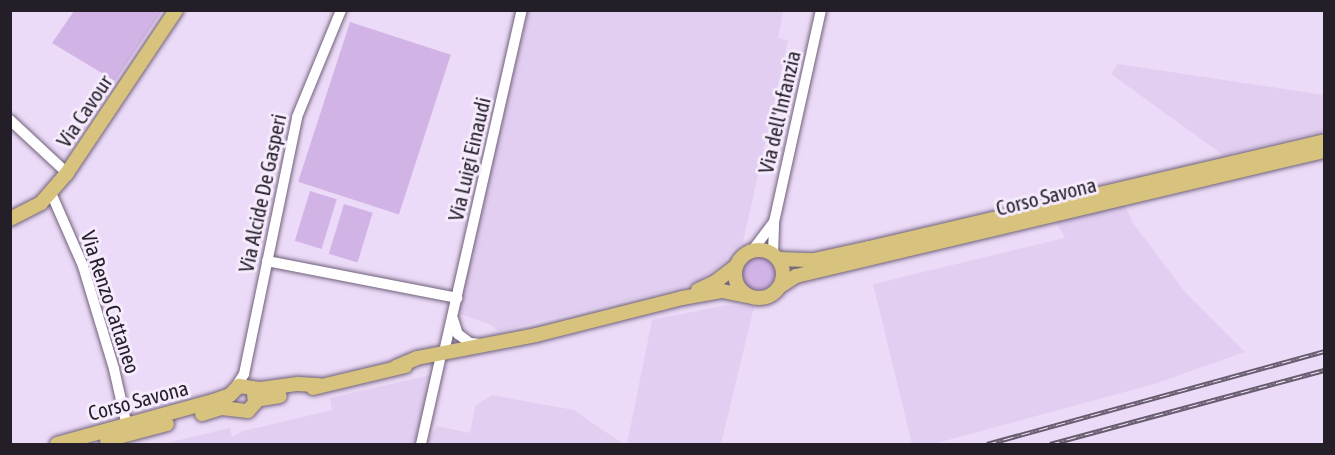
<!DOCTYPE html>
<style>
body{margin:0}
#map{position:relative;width:1335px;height:455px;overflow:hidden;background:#ecdbf8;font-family:"Asap Condensed",sans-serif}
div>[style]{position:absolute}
.built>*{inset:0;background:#e2cef1}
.green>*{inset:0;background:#d2b3e6;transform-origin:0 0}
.round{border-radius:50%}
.roads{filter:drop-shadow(0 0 2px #70617a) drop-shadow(0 0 2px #70617a)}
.minor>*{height:10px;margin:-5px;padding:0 5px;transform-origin:5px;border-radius:5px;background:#fff}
.major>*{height:14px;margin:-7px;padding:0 7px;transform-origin:7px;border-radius:7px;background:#d7c37e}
.major>.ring{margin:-7px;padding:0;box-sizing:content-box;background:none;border:14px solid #d7c37e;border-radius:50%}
.rail>*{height:5px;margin-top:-2.5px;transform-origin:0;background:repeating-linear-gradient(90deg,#f5ebfc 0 9px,#665c6d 0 18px);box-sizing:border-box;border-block:2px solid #665c6d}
span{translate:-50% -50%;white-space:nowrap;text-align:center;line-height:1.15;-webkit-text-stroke:6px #f5ebfc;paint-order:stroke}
.street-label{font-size:21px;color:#241e29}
.frame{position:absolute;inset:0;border:12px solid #241e29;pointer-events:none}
</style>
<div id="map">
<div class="built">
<div style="clip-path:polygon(528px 11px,783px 11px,778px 38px,788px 40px,743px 242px,733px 249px,724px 262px,695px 284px,499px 331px,489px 324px,457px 313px)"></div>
<div style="clip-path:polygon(1118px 64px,1324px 95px,1324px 131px,1223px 155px,1111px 74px)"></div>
<div style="clip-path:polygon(1125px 205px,1133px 223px,1185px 292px,1245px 352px,1154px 384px,933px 444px,912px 444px,873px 284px,1065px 238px,1056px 222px)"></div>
<div style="clip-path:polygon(727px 305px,754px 307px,721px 444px,627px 444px,652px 320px)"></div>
<div style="clip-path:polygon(431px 375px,417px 444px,162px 444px,230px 428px,232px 437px,243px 431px,332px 410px,330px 398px)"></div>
<div style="clip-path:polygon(492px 395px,574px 410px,623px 444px,427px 444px,437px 426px,470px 433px,475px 406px)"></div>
</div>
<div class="green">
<div style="clip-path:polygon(74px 11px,74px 10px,162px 11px,115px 81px,52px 43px)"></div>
<div style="left:350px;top:22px;width:106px;height:168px;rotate:18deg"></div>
<div style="left:310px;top:191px;width:28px;height:52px;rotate:17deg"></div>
<div style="left:344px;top:204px;width:30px;height:52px;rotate:17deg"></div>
<div class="round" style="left:741px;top:256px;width:34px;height:34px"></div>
</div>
<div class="roads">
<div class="minor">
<div style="left:10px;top:120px;width:78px;rotate:42.9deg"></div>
<div style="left:51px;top:193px;width:80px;rotate:66.3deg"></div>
<div style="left:83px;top:266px;width:108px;rotate:73.2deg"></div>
<div style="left:114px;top:369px;width:58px;rotate:77.2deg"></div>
<div style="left:752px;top:251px;width:36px;rotate:-53deg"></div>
<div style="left:773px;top:254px;width:32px;rotate:-88deg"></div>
<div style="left:774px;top:222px;width:217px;rotate:-77.5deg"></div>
<div style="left:267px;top:261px;width:194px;rotate:11deg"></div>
<div style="left:453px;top:319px;width:16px;rotate:72deg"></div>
<div style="left:458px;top:334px;width:15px;rotate:37deg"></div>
<div style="left:470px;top:343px;width:10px;rotate:6deg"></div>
<div style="left:444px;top:352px;width:351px;rotate:-77.2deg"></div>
<div style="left:235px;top:388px;width:17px;rotate:-57deg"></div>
<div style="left:244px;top:374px;width:262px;rotate:-78.3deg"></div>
<div style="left:297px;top:117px;width:116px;rotate:-67.6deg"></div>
<div style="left:421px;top:444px;width:86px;rotate:-77.3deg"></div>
</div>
<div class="major">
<div style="left:10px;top:219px;width:35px;rotate:-27deg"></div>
<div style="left:41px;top:203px;width:40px;rotate:-49deg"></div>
<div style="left:67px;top:173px;width:196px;rotate:-56.2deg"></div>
<div class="ring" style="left:735px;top:250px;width:34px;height:34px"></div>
<div style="left:778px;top:259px;width:36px;rotate:2deg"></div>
<div style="left:814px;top:260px;width:56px;rotate:-12.3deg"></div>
<div style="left:869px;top:248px;width:467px;rotate:-13.2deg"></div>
<div style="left:779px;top:287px;width:20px;rotate:-33deg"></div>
<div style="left:796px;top:276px;width:543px;rotate:-13.32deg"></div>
<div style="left:698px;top:290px;width:19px;rotate:-25deg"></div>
<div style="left:715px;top:282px;width:26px;rotate:-37deg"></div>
<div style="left:396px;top:367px;width:23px;rotate:-23deg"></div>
<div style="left:417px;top:358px;width:121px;rotate:-10.9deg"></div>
<div style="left:536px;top:335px;width:151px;rotate:-14.2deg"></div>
<div style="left:682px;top:298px;width:41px;rotate:-9.9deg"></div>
<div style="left:722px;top:291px;width:25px;rotate:11deg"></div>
<div style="left:313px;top:388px;width:95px;rotate:-13.4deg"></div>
<div style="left:255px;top:400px;width:25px;rotate:-9deg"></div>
<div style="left:202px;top:414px;width:21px;rotate:-17deg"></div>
<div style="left:222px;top:408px;width:26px;rotate:7deg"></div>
<div style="left:248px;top:411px;width:11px;rotate:-49deg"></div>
<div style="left:255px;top:403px;width:10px;rotate:-96deg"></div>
<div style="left:107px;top:440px;width:62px;rotate:-14.9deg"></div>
<div style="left:57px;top:444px;width:162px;rotate:-15.4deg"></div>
<div style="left:213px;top:401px;width:18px;rotate:-19deg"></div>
<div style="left:230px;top:395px;width:13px;rotate:-45deg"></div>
<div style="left:239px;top:386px;width:22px;rotate:8deg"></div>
<div style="left:261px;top:389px;width:37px;rotate:-8deg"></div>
<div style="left:298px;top:384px;width:22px;rotate:3deg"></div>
</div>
</div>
<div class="rail">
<div style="left:987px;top:444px;width:350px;rotate:-15.4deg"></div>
<div style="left:1050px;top:444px;width:284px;rotate:-15.1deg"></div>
</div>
<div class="street-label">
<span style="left:84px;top:111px;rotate:-56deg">Via Cavour</span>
<span style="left:779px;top:112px;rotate:-77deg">Via dell'Infanzia</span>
<span style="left:469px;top:159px;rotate:-77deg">Via Luigi Einaudi</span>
<span style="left:262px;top:193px;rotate:-78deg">Via Alcide De Gasperi</span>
<span style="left:1046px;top:196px;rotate:-14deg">Corso Savona</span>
<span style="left:111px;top:302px;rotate:72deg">Via Renzo Cattaneo</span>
<span style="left:138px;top:400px;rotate:-15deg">Corso Savona</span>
</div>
<div class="frame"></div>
</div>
